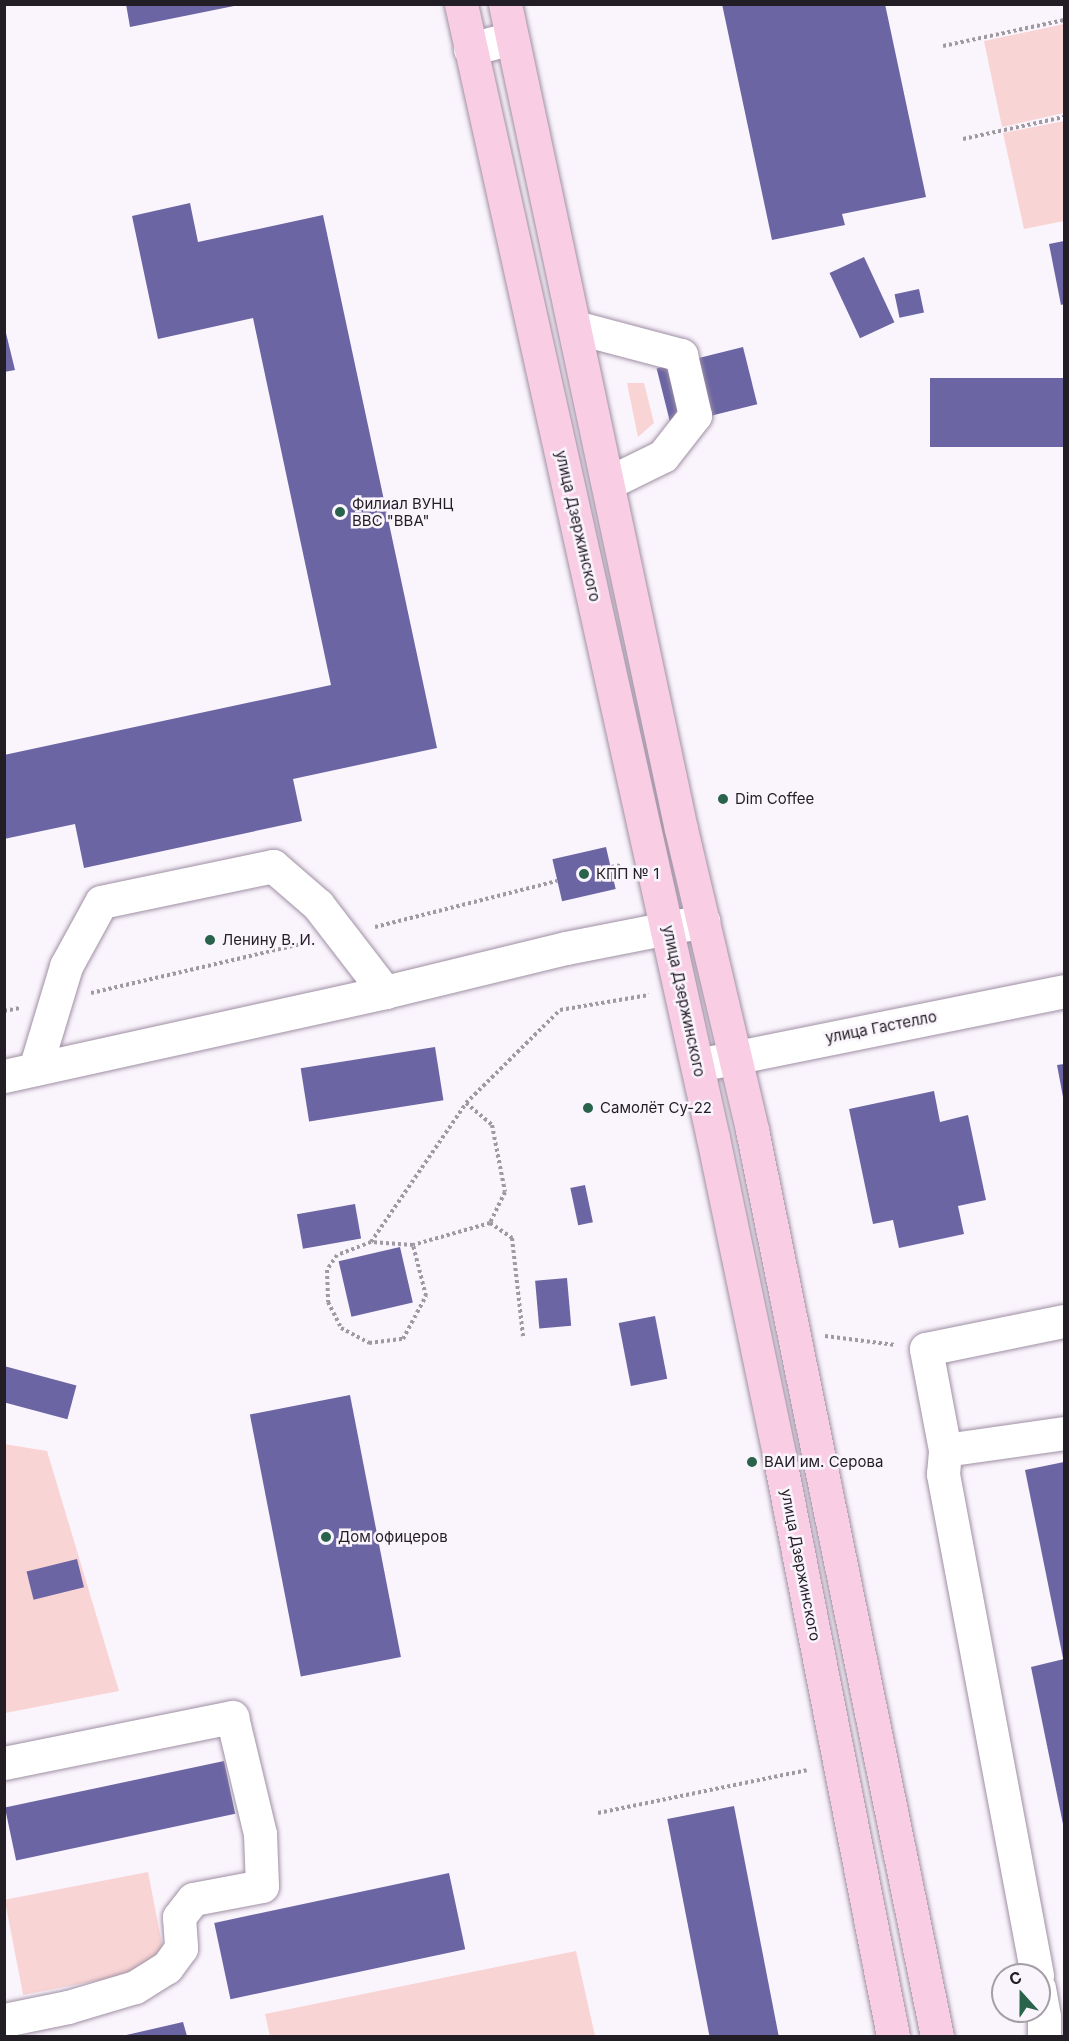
<!DOCTYPE html>
<meta charset="utf-8">
<style>
body{margin:0}
#map{position:relative;width:1069px;height:2041px;overflow:hidden;background:#faf4fc;font-family:Inter,sans-serif}
div>[style]{position:absolute}
.green>*{inset:0;background:#f9d4d4;transform-origin:0 0}
.building>*{inset:0;background:#6b65a3;transform-origin:0 0}
.path>*{height:4px;margin-top:-2px;transform-origin:0;background:repeating-linear-gradient(90deg,#9f99a1 0 3px,transparent 0 6px)}
.roads{filter:drop-shadow(0 0 2px #9f90a4) drop-shadow(0 0 2px #9f90a4)}
.minor>*{height:33px;margin:-16.5px;padding:0 16.5px;transform-origin:16.5px;border-radius:16.5px;background:#fff}
.major>*{height:33px;margin:-16.5px;padding:0 16.5px;transform-origin:16.5px;border-radius:16.5px;background:#f9cde3}
.dots>*{width:16px;height:16px;translate:-50% -50%;box-sizing:border-box;border:3px solid #faf4fc;border-radius:50%}
span{translate:-50% -50%;white-space:nowrap;text-align:center;line-height:1.15;-webkit-text-stroke:5px #faf4fc;paint-order:stroke}
.poi-label{font-size:15px;color:#231d25}
.left{translate:0 -50%;text-align:left}
.street-label{font-size:15px;color:#231d25}
.frame{position:absolute;inset:0;border:6px solid #231d25;pointer-events:none}
.north{position:absolute;left:991px;top:1963px;width:60px;height:60px;box-sizing:border-box;background:#faf4fc;border:2px solid #a49ea6;border-radius:50%;rotate:339deg;font-size:16px;font-weight:700;line-height:24px;text-align:center;color:#231d25}
.north::after{content:'';display:block;margin:auto;width:21px;height:27px;background:#2a634c;clip-path:polygon(50% 0,100% 100%,50% 72%,0 100%)}
</style>
<div id="map">
<div class="green">
<div style="clip-path:polygon(1064px 24px,1064px 113px,1002px 127px,984px 41px)"></div>
<div style="clip-path:polygon(1064px 121px,1064px 221px,1024px 229px,1003px 133px)"></div>
<div style="clip-path:polygon(627px 383px,644px 383px,654px 423px,638px 437px)"></div>
<div style="clip-path:polygon(4px 1444px,47px 1451px,119px 1691px,5px 1713px)"></div>
<div style="left:148px;top:1872px;width:97px;height:146px;rotate:79deg"></div>
<div style="clip-path:polygon(576px 1951px,595px 2036px,270px 2036px,265px 2014px)"></div>
</div>
<div class="building">
<div style="clip-path:polygon(126px 4px,234px 4px,234px 6px,130px 27px)"></div>
<div style="clip-path:polygon(722px 4px,885px 4px,926px 197px,842px 214px,845px 225px,772px 240px)"></div>
<div style="clip-path:polygon(190px 203px,198px 242px,323px 215px,437px 748px,293px 779px,302px 821px,84px 868px,75px 824px,4px 839px,4px 755px,331px 685px,253px 318px,158px 339px,132px 216px)"></div>
<div style="clip-path:polygon(1064px 241px,1064px 304px,1061px 305px,1049px 244px)"></div>
<div style="left:864px;top:257px;width:72px;height:38px;rotate:65deg"></div>
<div style="left:919px;top:289px;width:24px;height:25px;rotate:78deg"></div>
<div style="clip-path:polygon(4px 325px,15px 370px,4px 372px)"></div>
<div style="left:743px;top:347px;width:59px;height:89px;rotate:76deg"></div>
<div style="left:1064px;top:378px;width:69px;height:134px;rotate:90deg"></div>
<div style="left:606px;top:847px;width:43px;height:55px;rotate:77deg"></div>
<div style="left:435px;top:1047px;width:54px;height:136px;rotate:81deg"></div>
<div style="clip-path:polygon(1064px 1064px,1064px 1097px,1063px 1097px,1057px 1065px)"></div>
<div style="clip-path:polygon(934px 1091px,940px 1122px,968px 1115px,986px 1200px,958px 1206px,964px 1234px,899px 1248px,893px 1220px,873px 1224px,849px 1109px)"></div>
<div style="left:585px;top:1185px;width:38px;height:15px;rotate:78deg"></div>
<div style="left:355px;top:1204px;width:35px;height:59px;rotate:80deg"></div>
<div style="left:400px;top:1247px;width:57px;height:63px;rotate:77deg"></div>
<div style="left:567px;top:1278px;width:48px;height:32px;rotate:85deg"></div>
<div style="left:655px;top:1316px;width:64px;height:37px;rotate:79deg"></div>
<div style="left:4px;top:1366px;width:75px;height:35px;rotate:15deg"></div>
<div style="left:350px;top:1395px;width:267px;height:102px;rotate:79deg"></div>
<div style="clip-path:polygon(1064px 1462px,1064px 1658px,1063px 1658px,1025px 1470px)"></div>
<div style="left:77px;top:1559px;width:29px;height:52px;rotate:76deg"></div>
<div style="clip-path:polygon(1064px 1659px,1064px 1824px,1063px 1824px,1031px 1667px)"></div>
<div style="left:224px;top:1761px;width:54px;height:224px;rotate:78deg"></div>
<div style="left:734px;top:1806px;width:234px;height:68px;rotate:79deg"></div>
<div style="left:449px;top:1873px;width:78px;height:240px;rotate:78deg"></div>
<div style="clip-path:polygon(183px 2022px,187px 2036px,122px 2036px)"></div>
</div>
<div class="path">
<div style="left:943px;top:46px;width:124px;rotate:-12.1deg"></div>
<div style="left:963px;top:139px;width:103px;rotate:-12.3deg"></div>
<div style="left:611px;top:867px;width:10px;rotate:-11deg"></div>
<div style="left:375px;top:927px;width:188px;rotate:-14.2deg"></div>
<div style="left:91px;top:993px;width:221px;rotate:-13.1deg"></div>
<div style="left:4px;top:1011px;width:16px;rotate:-11deg"></div>
<div style="left:466px;top:1103px;width:34px;rotate:40deg"></div>
<div style="left:492px;top:1125px;width:68px;rotate:79deg"></div>
<div style="left:505px;top:1192px;width:34px;rotate:116deg"></div>
<div style="left:490px;top:1223px;width:80px;rotate:164.1deg"></div>
<div style="left:413px;top:1245px;width:42px;rotate:-175.9deg"></div>
<div style="left:371px;top:1242px;width:168px;rotate:-55.6deg"></div>
<div style="left:466px;top:1103px;width:132px;rotate:-44.7deg"></div>
<div style="left:560px;top:1010px;width:90px;rotate:-9.6deg"></div>
<div style="left:490px;top:1223px;width:27px;rotate:34deg"></div>
<div style="left:512px;top:1238px;width:99px;rotate:83.6deg"></div>
<div style="left:371px;top:1242px;width:36px;rotate:159deg"></div>
<div style="left:337px;top:1255px;width:18px;rotate:124deg"></div>
<div style="left:327px;top:1270px;width:32px;rotate:88deg"></div>
<div style="left:328px;top:1302px;width:29px;rotate:63deg"></div>
<div style="left:341px;top:1328px;width:32px;rotate:28deg"></div>
<div style="left:369px;top:1343px;width:34px;rotate:-7deg"></div>
<div style="left:403px;top:1339px;width:49px;rotate:-61.9deg"></div>
<div style="left:426px;top:1296px;width:53px;rotate:-104.3deg"></div>
<div style="left:825px;top:1336px;width:71px;rotate:7.3deg"></div>
<div style="left:598px;top:1813px;width:213px;rotate:-11.6deg"></div>
</div>
<div class="roads">
<div class="minor">
<div style="left:470px;top:49px;width:43px;rotate:-14.7deg"></div>
<div style="left:575px;top:327px;width:110px;rotate:14.8deg"></div>
<div style="left:681px;top:355px;width:62px;rotate:76.9deg"></div>
<div style="left:695px;top:415px;width:52px;rotate:128deg"></div>
<div style="left:663px;top:456px;width:61px;rotate:153.9deg"></div>
<div style="left:698px;top:1065px;width:373px;rotate:-11.4deg"></div>
<div style="left:35px;top:1069px;width:108px;rotate:-73.2deg"></div>
<div style="left:66px;top:966px;width:73px;rotate:-61.3deg"></div>
<div style="left:101px;top:902px;width:176px;rotate:-11.8deg"></div>
<div style="left:273px;top:866px;width:60px;rotate:40.9deg"></div>
<div style="left:318px;top:905px;width:110px;rotate:52.4deg"></div>
<div style="left:4px;top:1076px;width:390px;rotate:-12.4deg"></div>
<div style="left:385px;top:992px;width:186px;rotate:-13.7deg"></div>
<div style="left:566px;top:948px;width:140px;rotate:-11.1deg"></div>
<div style="left:945px;top:1450px;width:103px;rotate:-100.7deg"></div>
<div style="left:926px;top:1349px;width:141px;rotate:-11.5deg"></div>
<div style="left:4px;top:1763px;width:233px;rotate:-11.4deg"></div>
<div style="left:232px;top:1717px;width:120px;rotate:76.5deg"></div>
<div style="left:260px;top:1834px;width:52px;rotate:87.8deg"></div>
<div style="left:262px;top:1886px;width:70px;rotate:169.3deg"></div>
<div style="left:193px;top:1899px;width:23px;rotate:128deg"></div>
<div style="left:179px;top:1917px;width:31px;rotate:86deg"></div>
<div style="left:181px;top:1948px;width:24px;rotate:126deg"></div>
<div style="left:167px;top:1967px;width:38px;rotate:148deg"></div>
<div style="left:135px;top:1987px;width:70px;rotate:163.4deg"></div>
<div style="left:68px;top:2007px;width:65px;rotate:168.5deg"></div>
<div style="left:1037px;top:1975px;width:510px;rotate:-100.63deg"></div>
<div style="left:943px;top:1474px;width:24px;rotate:-85deg"></div>
<div style="left:945px;top:1450px;width:120px;rotate:-8.1deg"></div>
<div style="left:1039px;top:1988px;width:28px;rotate:80deg"></div>
<div style="left:1044px;top:2016px;width:20px;rotate:90deg"></div>
</div>
<div class="major">
<div style="left:461px;top:4px;width:1162px;rotate:77.47deg"></div>
<div style="left:713px;top:1138px;width:324px;rotate:78.2deg"></div>
<div style="left:779px;top:1455px;width:592px;rotate:78.9deg"></div>
<div style="left:505px;top:4px;width:844px;rotate:77.96deg"></div>
<div style="left:681px;top:829px;width:309px;rotate:76.7deg"></div>
<div style="left:752px;top:1130px;width:925px;rotate:78.46deg"></div>
</div>
</div>
<div class="dots">
<div style="left:340px;top:512px;background:#2a634c"></div>
<div style="left:723px;top:799px;background:#2a634c"></div>
<div style="left:584px;top:874px;background:#2a634c"></div>
<div style="left:210px;top:940px;background:#2a634c"></div>
<div style="left:588px;top:1108px;background:#2a634c"></div>
<div style="left:752px;top:1462px;background:#2a634c"></div>
<div style="left:326px;top:1537px;background:#2a634c"></div>
</div>
<div class="poi-label">
<span class="left" style="left:352px;top:512px">Филиал ВУНЦ<br>ВВС "ВВА"</span>
<span class="left" style="left:735px;top:799px">Dim Coffee</span>
<span class="left" style="left:596px;top:874px">КПП № 1</span>
<span class="left" style="left:222px;top:940px">Ленину В. И.</span>
<span class="left" style="left:600px;top:1108px">Самолёт Су-22</span>
<span class="left" style="left:764px;top:1462px">ВАИ им. Серова</span>
<span class="left" style="left:338px;top:1537px">Дом офицеров</span>
</div>
<div class="street-label">
<span style="left:578px;top:526px;rotate:77deg">улица Дзержинского</span>
<span style="left:684px;top:1001px;rotate:78deg">улица Дзержинского</span>
<span style="left:881px;top:1027px;rotate:-11deg">улица Гастелло</span>
<span style="left:801px;top:1565px;rotate:79deg">улица Дзержинского</span>
</div>
<div class="frame"></div>
<div class="north">С</div>
</div>
